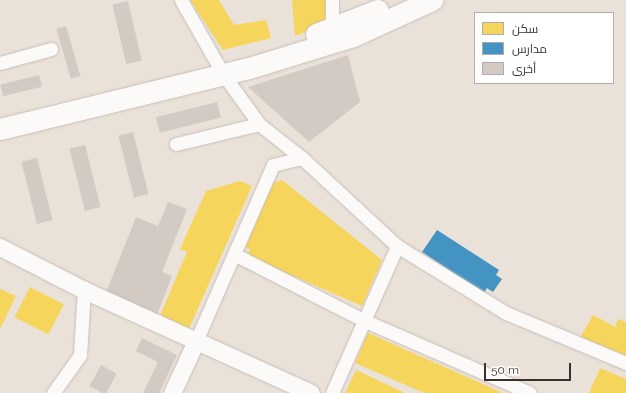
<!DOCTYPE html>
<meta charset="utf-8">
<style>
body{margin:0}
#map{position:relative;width:626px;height:393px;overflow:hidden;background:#eae1d9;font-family:Raleway,Cairo,sans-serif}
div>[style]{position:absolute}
.homes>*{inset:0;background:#f6d55c;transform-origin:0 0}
.schools>*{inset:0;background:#4393c3}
.building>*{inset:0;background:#d2cac3;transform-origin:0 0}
.roads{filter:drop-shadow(0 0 1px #c6bfb8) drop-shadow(0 0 1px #c6bfb8)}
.minor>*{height:13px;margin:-6.5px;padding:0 6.5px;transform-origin:6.5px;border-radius:6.5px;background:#fcfaf9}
.tertiary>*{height:17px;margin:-8.5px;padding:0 8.5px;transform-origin:8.5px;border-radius:8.5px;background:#fcfaf9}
.primary>*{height:21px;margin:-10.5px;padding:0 10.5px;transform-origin:10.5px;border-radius:10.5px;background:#fcfaf9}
span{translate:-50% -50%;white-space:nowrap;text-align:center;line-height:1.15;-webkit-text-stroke:4px #fff;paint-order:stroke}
.legend{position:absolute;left:474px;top:12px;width:140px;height:72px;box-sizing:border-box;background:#fff;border:1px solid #b0adab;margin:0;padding:5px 7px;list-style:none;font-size:12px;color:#39322c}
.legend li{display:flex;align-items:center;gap:8px;height:20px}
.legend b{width:20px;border:1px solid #b0adab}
.scale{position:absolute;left:484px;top:363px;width:87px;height:18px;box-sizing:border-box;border:2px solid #39322c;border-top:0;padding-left:5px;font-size:12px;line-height:14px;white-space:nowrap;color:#39322c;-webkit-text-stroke:3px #fff;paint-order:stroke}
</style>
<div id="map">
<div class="homes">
<div style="clip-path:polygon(190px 0,219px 0,234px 25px,266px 20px,271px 38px,223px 50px)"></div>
<div style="clip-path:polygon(292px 0,326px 0,326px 24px,295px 36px)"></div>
<div style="clip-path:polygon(282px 180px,382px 260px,362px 306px,247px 256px,250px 249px,244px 247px,272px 183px)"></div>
<div style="clip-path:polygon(240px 181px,252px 186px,188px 331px,159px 318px,187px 252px,180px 249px,206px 191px)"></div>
<div style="left:30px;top:287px;width:38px;height:34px;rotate:27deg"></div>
<div style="clip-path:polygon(0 289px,16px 296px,0 329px)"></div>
<div style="clip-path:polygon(593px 315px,615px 327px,618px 319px,626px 322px,626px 359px,580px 338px)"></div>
<div style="clip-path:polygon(368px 333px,503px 393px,424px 393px,355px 363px)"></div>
<div style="clip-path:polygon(600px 368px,626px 379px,626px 393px,589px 393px)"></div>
<div style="clip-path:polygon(356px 370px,405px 393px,345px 393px)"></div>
</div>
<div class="schools">
<div style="clip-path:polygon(437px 230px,499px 270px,496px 275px,502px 279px,493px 292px,487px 288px,484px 293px,422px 252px)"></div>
</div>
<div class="building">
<div style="left:128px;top:1px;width:61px;height:16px;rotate:77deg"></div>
<div style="left:66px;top:26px;width:52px;height:10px;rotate:74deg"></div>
<div style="clip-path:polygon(348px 55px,360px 102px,309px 142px,248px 87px)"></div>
<div style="left:39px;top:75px;width:12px;height:40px;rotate:76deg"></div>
<div style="left:217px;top:102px;width:16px;height:63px;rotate:76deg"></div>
<div style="left:133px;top:132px;width:64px;height:15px;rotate:76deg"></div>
<div style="left:85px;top:145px;width:64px;height:16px;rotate:76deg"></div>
<div style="left:37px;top:158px;width:64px;height:16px;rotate:76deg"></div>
<div style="clip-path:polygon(168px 202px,187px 209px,162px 272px,172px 276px,157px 315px,105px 295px,136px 217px,158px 226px)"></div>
<div style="clip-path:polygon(142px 338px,177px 355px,159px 393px,143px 393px,158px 362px,136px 351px)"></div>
<div style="left:101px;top:365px;width:18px;height:24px;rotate:29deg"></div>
</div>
<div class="roads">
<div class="minor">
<div style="left:181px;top:0;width:85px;rotate:60.4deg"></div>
<div style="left:223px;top:74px;width:62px;rotate:54.2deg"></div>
<div style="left:259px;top:124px;width:55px;rotate:38.3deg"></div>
<div style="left:302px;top:158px;width:129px;rotate:42.8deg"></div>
<div style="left:397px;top:246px;width:128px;rotate:31.6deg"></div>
<div style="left:506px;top:313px;width:130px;rotate:22.6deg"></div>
<div style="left:332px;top:0;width:34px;rotate:90deg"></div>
<div style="left:0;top:63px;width:53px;rotate:-15.4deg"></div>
<div style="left:176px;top:144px;width:85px;rotate:-13.5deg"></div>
<div style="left:234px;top:254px;width:145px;rotate:27.1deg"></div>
<div style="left:363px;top:320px;width:182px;rotate:23.6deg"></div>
<div style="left:196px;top:341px;width:192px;rotate:-66.4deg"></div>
<div style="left:273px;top:165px;width:30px;rotate:-14deg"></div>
<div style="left:53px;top:393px;width:47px;rotate:-54.6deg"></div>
<div style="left:80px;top:355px;width:65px;rotate:-86.5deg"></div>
<div style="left:332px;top:393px;width:161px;rotate:-66.1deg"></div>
</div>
<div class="tertiary">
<div style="left:0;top:247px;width:94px;rotate:27.1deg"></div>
<div style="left:84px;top:290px;width:249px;rotate:24.4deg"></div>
<div style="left:172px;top:393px;width:57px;rotate:-65.2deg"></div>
</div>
<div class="primary">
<div style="left:316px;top:34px;width:66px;rotate:-21.2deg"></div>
<div style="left:0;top:129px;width:256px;rotate:-13.8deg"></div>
<div style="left:249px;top:68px;width:109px;rotate:-17.1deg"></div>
<div style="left:353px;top:36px;width:87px;rotate:-24.5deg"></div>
</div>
</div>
<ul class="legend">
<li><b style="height:11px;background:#f6d55c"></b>سكن</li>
<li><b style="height:11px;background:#4393c3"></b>مدارس</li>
<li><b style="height:11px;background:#d2cac3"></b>أخرى</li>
</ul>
<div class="scale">50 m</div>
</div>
